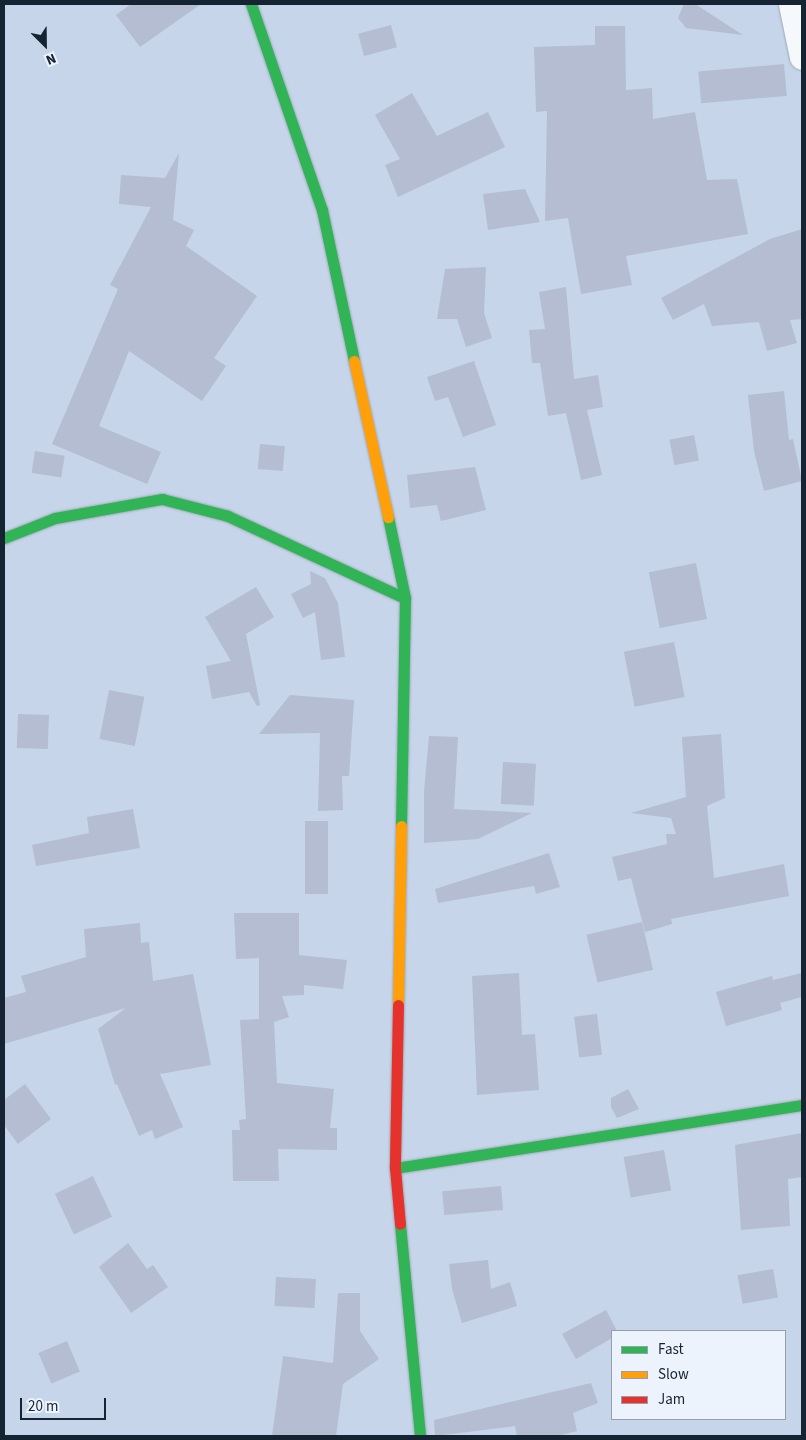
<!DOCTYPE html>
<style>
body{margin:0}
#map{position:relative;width:806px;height:1440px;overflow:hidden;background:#c6d5e9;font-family:"Source Sans 3",sans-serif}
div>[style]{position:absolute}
.building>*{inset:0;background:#b4bdd2;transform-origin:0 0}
.roads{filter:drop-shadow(0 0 1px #9daaba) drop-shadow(0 0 1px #9daaba)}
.street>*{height:25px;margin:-12.5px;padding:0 12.5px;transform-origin:12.5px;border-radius:12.5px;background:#f6f9fc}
.fast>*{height:11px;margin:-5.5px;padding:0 5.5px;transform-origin:5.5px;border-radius:5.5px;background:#30b455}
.slow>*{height:11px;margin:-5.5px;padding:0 5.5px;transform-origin:5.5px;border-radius:5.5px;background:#ff9f0a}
.jam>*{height:11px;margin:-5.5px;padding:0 5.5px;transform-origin:5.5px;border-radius:5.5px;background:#e5322d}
span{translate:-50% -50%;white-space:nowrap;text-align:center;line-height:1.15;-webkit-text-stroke:4px #ecf3fc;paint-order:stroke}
.frame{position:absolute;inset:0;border:5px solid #162333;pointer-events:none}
.legend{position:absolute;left:611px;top:1330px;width:175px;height:90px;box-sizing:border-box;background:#ecf3fc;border:1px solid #96a0ac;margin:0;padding:6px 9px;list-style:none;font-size:15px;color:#162333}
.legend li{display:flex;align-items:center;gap:10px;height:25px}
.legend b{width:25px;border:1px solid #96a0ac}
.north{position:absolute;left:20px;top:20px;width:50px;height:50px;-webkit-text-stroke:4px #ecf3fc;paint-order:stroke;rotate:157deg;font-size:14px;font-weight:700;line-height:20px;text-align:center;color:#162333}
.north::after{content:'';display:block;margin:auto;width:18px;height:22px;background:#162333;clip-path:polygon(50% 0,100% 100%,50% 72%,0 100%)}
.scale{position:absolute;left:20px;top:1398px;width:86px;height:22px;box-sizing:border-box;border:2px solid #162333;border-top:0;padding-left:6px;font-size:15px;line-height:18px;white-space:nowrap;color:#162333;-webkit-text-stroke:4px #ecf3fc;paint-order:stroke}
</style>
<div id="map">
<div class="building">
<div style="clip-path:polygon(131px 4px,201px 4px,140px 47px,116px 15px)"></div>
<div style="clip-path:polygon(684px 4px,695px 4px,743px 35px,686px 28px,678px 18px)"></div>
<div style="left:391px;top:25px;width:23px;height:34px;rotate:75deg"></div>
<div style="clip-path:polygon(595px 26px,625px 26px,626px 90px,652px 88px,653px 119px,695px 112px,707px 180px,737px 179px,748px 234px,626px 256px,632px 285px,581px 294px,568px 218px,545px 221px,547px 111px,536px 112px,534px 47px,595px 45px)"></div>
<div style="left:784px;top:64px;width:32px;height:86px;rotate:85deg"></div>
<div style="clip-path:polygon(412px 93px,437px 136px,488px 112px,505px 147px,398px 197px,385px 165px,400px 159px,375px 115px)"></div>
<div style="clip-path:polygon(179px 153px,173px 220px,194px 230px,186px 246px,257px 296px,214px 358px,226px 366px,202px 401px,129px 351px,99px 426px,161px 452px,147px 484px,52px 444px,118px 289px,110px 285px,151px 207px,119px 204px,121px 175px,165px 178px)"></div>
<div style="clip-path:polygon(525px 189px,540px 222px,488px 230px,483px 194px)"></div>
<div style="clip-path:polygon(802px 229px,802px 319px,790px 320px,797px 343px,767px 351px,759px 322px,712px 326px,704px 304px,673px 320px,661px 298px,770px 239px)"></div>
<div style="clip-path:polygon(486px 267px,484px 313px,492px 338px,466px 347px,457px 319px,437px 319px,445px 269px)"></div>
<div style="clip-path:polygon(566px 287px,574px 379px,598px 375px,603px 407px,587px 410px,602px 475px,581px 480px,566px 413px,548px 416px,540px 363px,532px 363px,529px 330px,545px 329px,539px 292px)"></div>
<div style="clip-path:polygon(474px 361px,496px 425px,463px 437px,448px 397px,435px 401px,427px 377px)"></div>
<div style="clip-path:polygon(784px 391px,789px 440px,793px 439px,802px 481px,764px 491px,754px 451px,748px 395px)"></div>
<div style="left:694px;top:435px;width:26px;height:25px;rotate:79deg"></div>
<div style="left:260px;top:444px;width:25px;height:25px;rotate:5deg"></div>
<div style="left:35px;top:451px;width:30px;height:22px;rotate:9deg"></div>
<div style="clip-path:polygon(475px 467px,486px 510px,441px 521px,437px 505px,410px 508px,407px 475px)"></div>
<div style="left:696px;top:563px;width:57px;height:48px;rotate:79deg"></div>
<div style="clip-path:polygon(310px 571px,325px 578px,338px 603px,345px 657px,321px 660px,315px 612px,303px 618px,291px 594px,311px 584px)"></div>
<div style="clip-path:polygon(256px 587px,274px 617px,246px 634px,260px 705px,257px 706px,249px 692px,212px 699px,206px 666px,231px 661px,205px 617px)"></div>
<div style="left:674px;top:642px;width:56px;height:51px;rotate:79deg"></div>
<div style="left:109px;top:690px;width:36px;height:50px;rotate:11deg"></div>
<div style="clip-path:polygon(290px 695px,354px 700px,349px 776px,342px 776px,343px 810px,318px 811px,320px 733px,259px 734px)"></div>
<div style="left:18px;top:714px;width:31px;height:34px;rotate:2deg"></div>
<div style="clip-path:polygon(721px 734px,725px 798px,707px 806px,714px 878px,784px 864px,789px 896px,671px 919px,672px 924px,645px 932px,631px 878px,618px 881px,612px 857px,667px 844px,666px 834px,676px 834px,671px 818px,631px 813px,686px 797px,682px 737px)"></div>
<div style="clip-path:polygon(429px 736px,458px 737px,454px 809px,532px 813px,478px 839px,424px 843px,424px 791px)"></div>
<div style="left:503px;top:762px;width:33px;height:42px;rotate:3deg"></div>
<div style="clip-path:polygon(133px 809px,140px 848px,36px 866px,32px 845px,89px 833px,87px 817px)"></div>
<div style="left:305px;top:821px;width:23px;height:73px"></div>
<div style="clip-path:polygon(549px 853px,560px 887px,536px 894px,534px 886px,438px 903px,435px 889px)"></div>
<div style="clip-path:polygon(234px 913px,299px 913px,299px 955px,347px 960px,343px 989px,304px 985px,304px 995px,282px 996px,289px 1017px,274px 1022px,277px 1083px,334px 1089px,330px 1128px,337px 1128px,337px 1150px,278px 1149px,279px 1181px,233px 1181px,232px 1130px,240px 1130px,239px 1120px,246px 1119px,240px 1020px,259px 1019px,259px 958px,236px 959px)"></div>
<div style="left:642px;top:922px;width:49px;height:57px;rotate:77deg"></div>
<div style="clip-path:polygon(140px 923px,141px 943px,149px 942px,153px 981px,193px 974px,211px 1065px,160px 1074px,183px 1127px,155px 1139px,152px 1130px,139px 1136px,117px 1084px,115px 1085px,98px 1029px,126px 1008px,4px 1044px,4px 998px,26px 992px,21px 976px,86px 957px,84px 929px)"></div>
<div style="clip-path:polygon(519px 973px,522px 1035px,535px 1034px,539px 1090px,477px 1095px,472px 976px)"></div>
<div style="clip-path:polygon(802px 973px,802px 997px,780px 1003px,782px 1010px,726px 1026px,716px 992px,772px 976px,773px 980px)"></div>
<div style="left:597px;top:1014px;width:41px;height:23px;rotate:83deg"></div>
<div style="clip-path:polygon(25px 1084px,51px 1119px,18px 1144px,4px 1125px,4px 1100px)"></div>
<div style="clip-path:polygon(628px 1089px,639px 1109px,617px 1118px,611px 1107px,611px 1098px)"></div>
<div style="clip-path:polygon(802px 1133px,802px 1177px,788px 1179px,790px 1226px,741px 1230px,735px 1145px)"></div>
<div style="left:664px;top:1150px;width:41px;height:41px;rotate:80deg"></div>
<div style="left:93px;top:1176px;width:45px;height:42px;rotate:65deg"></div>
<div style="left:501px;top:1186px;width:24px;height:59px;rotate:85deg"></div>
<div style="clip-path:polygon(128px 1243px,147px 1269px,153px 1265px,168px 1287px,131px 1313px,99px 1267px)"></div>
<div style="clip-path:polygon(488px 1260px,491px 1289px,510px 1282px,517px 1306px,462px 1323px,452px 1289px,449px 1264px)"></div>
<div style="left:773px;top:1269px;width:29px;height:36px;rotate:80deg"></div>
<div style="left:276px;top:1277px;width:40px;height:29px;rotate:3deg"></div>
<div style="clip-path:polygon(338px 1293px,360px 1293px,360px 1331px,379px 1359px,343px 1384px,336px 1436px,272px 1436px,283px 1356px,333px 1363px)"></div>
<div style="clip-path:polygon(606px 1310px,617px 1331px,612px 1331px,612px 1338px,576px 1359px,562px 1334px)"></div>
<div style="left:67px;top:1341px;width:33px;height:31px;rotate:67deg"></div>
<div style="clip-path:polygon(591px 1383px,598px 1403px,573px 1413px,577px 1431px,557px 1436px,517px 1436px,515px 1426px,435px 1436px,434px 1420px)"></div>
</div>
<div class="roads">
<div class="street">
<div style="left:791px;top:4px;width:54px;rotate:78.3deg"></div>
</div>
<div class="fast">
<div style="left:251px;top:4px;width:218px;rotate:71deg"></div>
<div style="left:322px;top:210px;width:154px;rotate:78deg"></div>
<div style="left:388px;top:517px;width:83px;rotate:78.1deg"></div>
<div style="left:405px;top:598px;width:228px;rotate:91deg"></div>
<div style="left:4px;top:538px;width:55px;rotate:-21.4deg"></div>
<div style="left:55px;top:518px;width:109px;rotate:-10.1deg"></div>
<div style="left:162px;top:499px;width:68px;rotate:14.4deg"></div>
<div style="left:228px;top:516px;width:195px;rotate:24.9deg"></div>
<div style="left:395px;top:1168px;width:412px;rotate:-8.8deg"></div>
<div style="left:400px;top:1224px;width:213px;rotate:84.6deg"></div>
</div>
<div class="slow">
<div style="left:354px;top:361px;width:160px;rotate:77.7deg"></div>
<div style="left:398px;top:1005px;width:179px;rotate:-89deg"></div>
</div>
<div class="jam">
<div style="left:398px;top:1005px;width:163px;rotate:91.1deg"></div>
<div style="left:395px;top:1168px;width:56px;rotate:84.9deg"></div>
</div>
</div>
<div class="frame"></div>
<ul class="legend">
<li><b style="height:6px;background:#30b455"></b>Fast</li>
<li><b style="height:6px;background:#ff9f0a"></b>Slow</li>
<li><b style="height:6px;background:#e5322d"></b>Jam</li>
</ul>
<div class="north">N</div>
<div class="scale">20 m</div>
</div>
